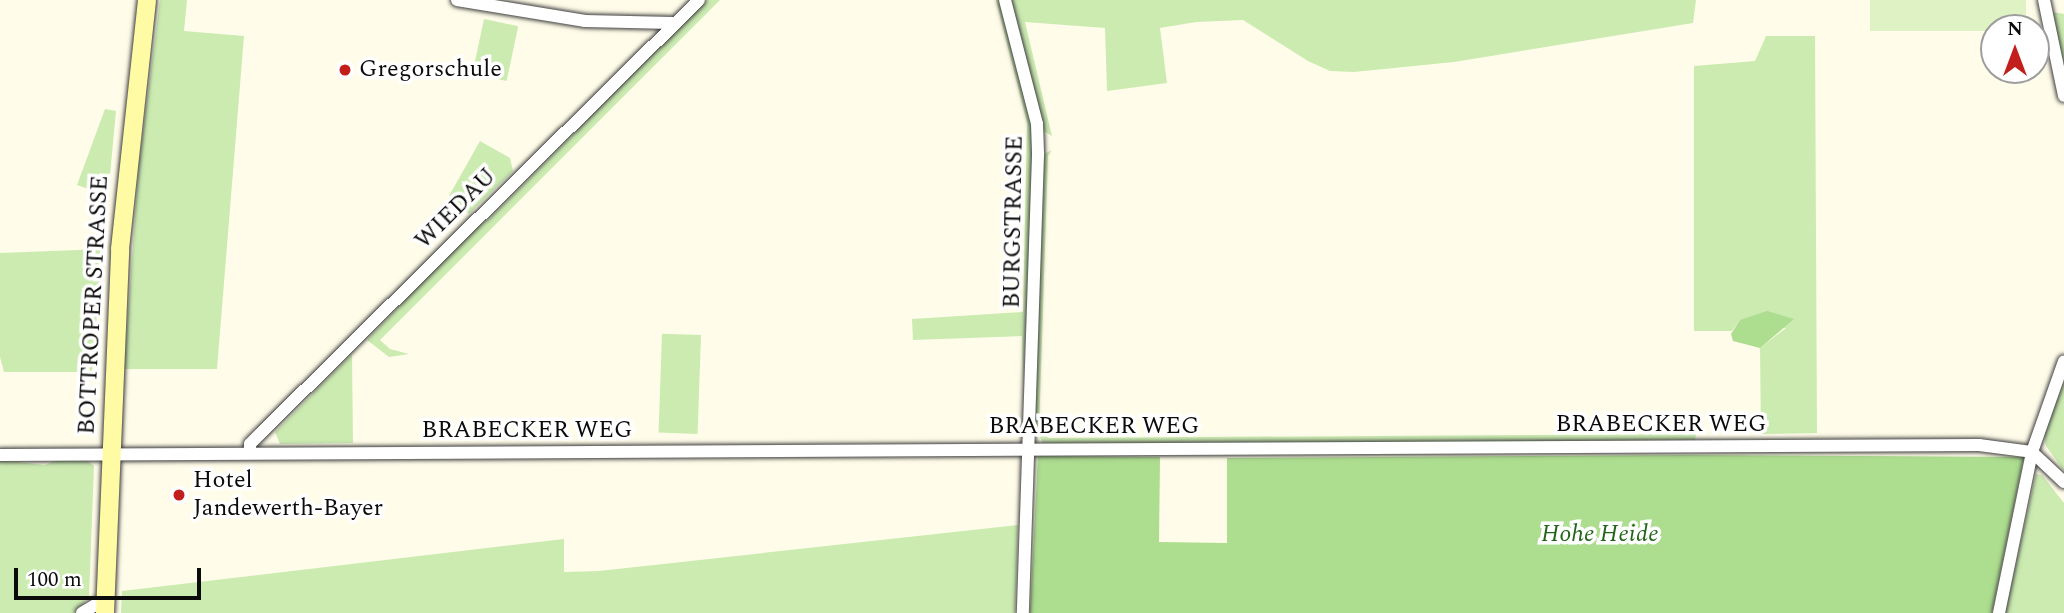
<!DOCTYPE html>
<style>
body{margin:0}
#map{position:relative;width:2064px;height:613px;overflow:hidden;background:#fffce9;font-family:Spectral,serif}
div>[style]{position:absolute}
.green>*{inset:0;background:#cbebb1;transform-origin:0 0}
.forest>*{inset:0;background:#addd8f}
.pitch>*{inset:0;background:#def2c3;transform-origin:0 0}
.roads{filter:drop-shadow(0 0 2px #3e3e3e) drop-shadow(0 0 2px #3e3e3e)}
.minor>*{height:12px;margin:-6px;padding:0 6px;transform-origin:6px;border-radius:6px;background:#fff}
.secondary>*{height:18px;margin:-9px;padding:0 9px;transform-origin:9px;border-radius:9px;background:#fffba4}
.dots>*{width:19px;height:19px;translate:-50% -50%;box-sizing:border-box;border:4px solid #fff;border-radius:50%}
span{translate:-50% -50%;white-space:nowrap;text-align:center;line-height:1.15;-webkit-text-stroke:7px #fff;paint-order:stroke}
.poi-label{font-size:24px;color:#0b0b0b}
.left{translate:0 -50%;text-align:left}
.street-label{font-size:24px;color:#0b0b0b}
.park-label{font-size:24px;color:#236518;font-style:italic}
.north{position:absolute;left:1980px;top:14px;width:70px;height:70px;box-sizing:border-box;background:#fff;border:2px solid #9d9d9d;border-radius:50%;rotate:0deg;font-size:19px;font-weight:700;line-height:28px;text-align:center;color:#0b0b0b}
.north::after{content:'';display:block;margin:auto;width:24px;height:32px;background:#c21f1c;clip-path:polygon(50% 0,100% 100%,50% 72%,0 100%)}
.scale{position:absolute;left:14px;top:568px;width:187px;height:32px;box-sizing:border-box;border:4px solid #0b0b0b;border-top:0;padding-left:9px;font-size:21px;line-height:24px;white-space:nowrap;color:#0b0b0b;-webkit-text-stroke:5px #fff;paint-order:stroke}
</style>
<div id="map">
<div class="green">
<div style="clip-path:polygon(160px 0,187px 0,184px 31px,244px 36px,217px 369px,124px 369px,139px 164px)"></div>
<div style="clip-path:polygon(707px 0,720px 0,380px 340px,390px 349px,409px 354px,389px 357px,367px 340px,470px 232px,489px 219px)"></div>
<div style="clip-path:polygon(996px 0,1001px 0,1030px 106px,1034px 143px,1023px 386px,1022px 336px,913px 340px,912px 319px,1023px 312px,1027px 123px)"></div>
<div style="clip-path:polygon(1011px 0,1696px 0,1693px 23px,1454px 62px,1354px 72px,1330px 71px,1308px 61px,1243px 20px,1196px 22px,1160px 28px,1167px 83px,1107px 91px,1105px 28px,1025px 22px,1052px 136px,1042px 130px)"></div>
<div style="clip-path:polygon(2052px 12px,2064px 14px,2064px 71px)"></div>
<div style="left:484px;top:19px;width:35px;height:56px;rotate:12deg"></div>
<div style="clip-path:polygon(1766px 36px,1815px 36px,1817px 433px,1761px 434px,1760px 348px,1786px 328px,1740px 320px,1732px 331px,1694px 331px,1694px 66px,1755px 61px)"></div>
<div style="clip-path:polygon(105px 109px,116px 111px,108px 196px,77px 185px)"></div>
<div style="clip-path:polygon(480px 141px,510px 158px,513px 171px,469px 214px,449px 196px)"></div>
<div style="clip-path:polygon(1052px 150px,1048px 156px,1039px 432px,1049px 438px,1696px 434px,1695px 441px,1043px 443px,1035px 428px,1044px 154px)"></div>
<div style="clip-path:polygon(103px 249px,92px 372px,4px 372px,0 357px,0 253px)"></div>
<div style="left:701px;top:335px;width:99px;height:39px;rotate:92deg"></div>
<div style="clip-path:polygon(352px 354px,353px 443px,280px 444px,275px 432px)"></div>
<div style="clip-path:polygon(2064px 381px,2064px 471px,2046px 446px,2044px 433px)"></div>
<div style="clip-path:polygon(59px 459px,87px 460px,94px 466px,89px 597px,74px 613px,0 613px,0 460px,45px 465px)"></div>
<div style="clip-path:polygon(2036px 474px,2042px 475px,2064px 503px,2064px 613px,2005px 613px)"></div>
<div style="clip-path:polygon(1018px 525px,1015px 613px,121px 613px,122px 591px,564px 539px,564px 572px,599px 571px)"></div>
</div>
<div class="forest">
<div style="clip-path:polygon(1767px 311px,1794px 319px,1760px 348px,1733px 341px,1731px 334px,1740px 320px)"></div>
<div style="clip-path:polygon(1688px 455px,2024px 457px,1992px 613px,1030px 613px,1038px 456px,1160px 457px,1159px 542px,1227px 543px,1227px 458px)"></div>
</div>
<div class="pitch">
<div style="left:1870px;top:0;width:156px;height:31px"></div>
</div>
<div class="roads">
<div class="minor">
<div style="left:457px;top:0;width:130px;rotate:9.3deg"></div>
<div style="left:585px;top:21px;width:88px;rotate:1.3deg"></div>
<div style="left:1005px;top:0;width:128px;rotate:75.5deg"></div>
<div style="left:1037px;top:124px;width:31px;rotate:88deg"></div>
<div style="left:1038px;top:155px;width:458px;rotate:91.9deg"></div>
<div style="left:2044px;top:0;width:98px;rotate:78.2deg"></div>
<div style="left:250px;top:453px;width:9px;rotate:-90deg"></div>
<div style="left:250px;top:444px;width:14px;rotate:-45deg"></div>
<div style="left:260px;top:434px;width:617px;rotate:-44.67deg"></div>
<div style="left:0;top:455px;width:1979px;rotate:-0.29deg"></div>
<div style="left:1979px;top:445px;width:53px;rotate:7.5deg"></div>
<div style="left:2032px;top:452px;width:44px;rotate:43.2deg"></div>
<div style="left:82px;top:613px;width:27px;rotate:-31deg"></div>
<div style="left:1999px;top:613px;width:164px;rotate:-78.4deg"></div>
<div style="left:2032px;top:452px;width:96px;rotate:-70.6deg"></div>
</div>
<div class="secondary">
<div style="left:105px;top:613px;width:364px;rotate:-87.6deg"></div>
<div style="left:120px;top:249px;width:250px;rotate:-83.8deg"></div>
</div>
</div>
<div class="dots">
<div style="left:345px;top:70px;background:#c21f1c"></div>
<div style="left:179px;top:495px;background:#c21f1c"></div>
</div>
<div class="poi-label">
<span class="left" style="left:359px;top:70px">Gregorschule</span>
<span class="left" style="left:193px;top:495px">Hotel<br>Jandewerth-Bayer</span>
</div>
<div class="street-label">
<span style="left:456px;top:209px;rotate:-45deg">WIEDAU</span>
<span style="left:1014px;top:222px;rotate:-89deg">BURGSTRASSE</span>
<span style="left:94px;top:305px;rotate:-87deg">BOTTROPER STRASSE</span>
<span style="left:1661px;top:425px">BRABECKER WEG</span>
<span style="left:1094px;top:427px">BRABECKER WEG</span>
<span style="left:527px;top:431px">BRABECKER WEG</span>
</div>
<div class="park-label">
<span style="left:1600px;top:535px">Hohe Heide</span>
</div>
<div class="north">N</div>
<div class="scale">100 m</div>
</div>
